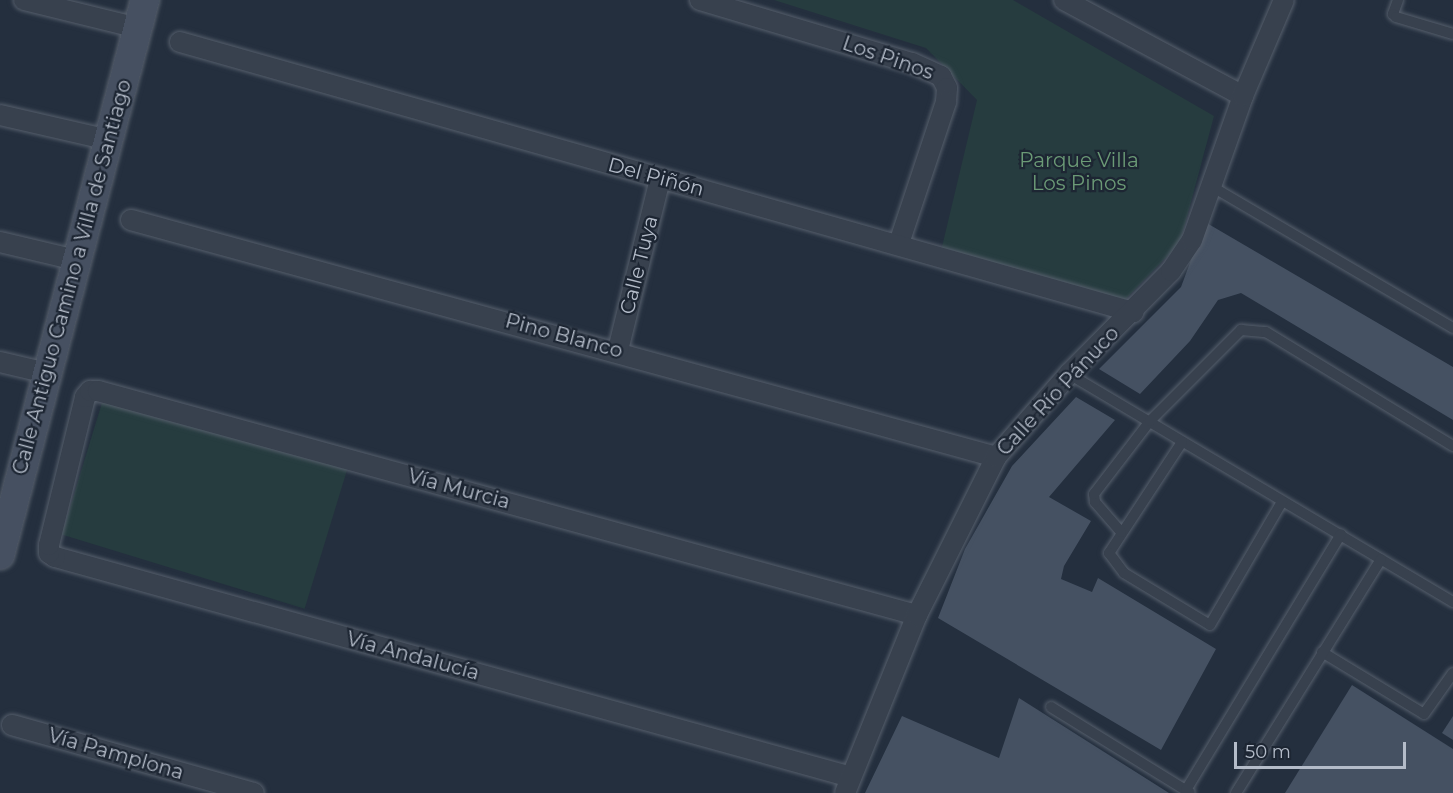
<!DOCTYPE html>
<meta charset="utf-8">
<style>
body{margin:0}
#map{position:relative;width:1453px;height:793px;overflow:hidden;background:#242f3e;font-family:Montserrat,sans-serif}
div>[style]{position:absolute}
.green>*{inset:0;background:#263c3f;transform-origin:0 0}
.building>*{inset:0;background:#455162}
.roads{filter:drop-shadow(0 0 2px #565f6c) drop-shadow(0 0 2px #565f6c)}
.lane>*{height:10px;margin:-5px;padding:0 5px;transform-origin:5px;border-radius:5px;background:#38414e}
.street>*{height:20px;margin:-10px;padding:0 10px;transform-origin:10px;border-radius:10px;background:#38414e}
.secondary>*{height:28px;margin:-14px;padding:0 14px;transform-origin:14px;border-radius:14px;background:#465061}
span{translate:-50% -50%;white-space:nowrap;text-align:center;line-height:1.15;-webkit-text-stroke:4.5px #1d2633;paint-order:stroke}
.street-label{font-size:20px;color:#b4bcc9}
.park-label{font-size:20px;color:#6b9a76}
.scale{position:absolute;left:1234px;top:742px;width:172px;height:27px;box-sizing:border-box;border:3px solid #b4bcc9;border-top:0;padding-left:8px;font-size:18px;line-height:21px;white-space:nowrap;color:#b4bcc9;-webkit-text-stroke:4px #1d2633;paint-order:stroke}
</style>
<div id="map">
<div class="green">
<div style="clip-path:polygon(774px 0,1013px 0,1214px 116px,1180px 243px,1120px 305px,941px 251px,977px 100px,926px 48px)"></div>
<div style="left:105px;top:393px;width:254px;height:148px;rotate:17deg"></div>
</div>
<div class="building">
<div style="clip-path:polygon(1205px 222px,1453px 367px,1453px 420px,1241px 293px,1218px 300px,1190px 341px,1140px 394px,1099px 369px,1181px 287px)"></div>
<div style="clip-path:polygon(1076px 397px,1115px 420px,1049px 497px,1091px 521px,1064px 566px,1061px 579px,1092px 592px,1098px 578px,1216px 649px,1161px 750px,938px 618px,965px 549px,1012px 466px)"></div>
<div style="clip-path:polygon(1352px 685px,1453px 749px,1453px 793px,1285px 793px)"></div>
<div style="clip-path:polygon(1019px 698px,1169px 793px,865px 793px,902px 716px,999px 758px)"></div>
<div style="clip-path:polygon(1453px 716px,1453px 740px,1442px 733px)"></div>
</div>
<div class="roads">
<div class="lane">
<div style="left:1398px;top:0;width:15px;rotate:110deg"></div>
<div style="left:1393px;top:14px;width:4px;rotate:45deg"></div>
<div style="left:1396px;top:17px;width:59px;rotate:16.6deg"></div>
<div style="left:1211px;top:186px;width:281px;rotate:30.4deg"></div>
<div style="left:1069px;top:374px;width:447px;rotate:30.7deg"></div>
<div style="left:1182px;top:442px;width:133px;rotate:123.3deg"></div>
<div style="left:1109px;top:553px;width:25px;rotate:53deg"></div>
<div style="left:1124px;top:573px;width:100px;rotate:31.2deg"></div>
<div style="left:1210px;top:625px;width:143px;rotate:-59.7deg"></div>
<div style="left:1121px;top:532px;width:40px;rotate:-131deg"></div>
<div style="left:1095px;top:502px;width:8px;rotate:-97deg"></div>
<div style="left:1094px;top:494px;width:92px;rotate:-52.5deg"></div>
<div style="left:1150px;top:421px;width:129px;rotate:-45deg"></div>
<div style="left:1241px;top:330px;width:25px;rotate:5deg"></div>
<div style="left:1266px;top:332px;width:219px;rotate:31.4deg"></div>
<div style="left:1322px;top:652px;width:119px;rotate:31.3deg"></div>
<div style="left:1424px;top:714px;width:50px;rotate:-54.7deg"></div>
<div style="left:1051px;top:707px;width:163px;rotate:31.7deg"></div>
<div style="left:1186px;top:790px;width:299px;rotate:-58.8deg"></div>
<div style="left:1236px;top:793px;width:275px;rotate:-58.2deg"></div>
</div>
<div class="street">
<div style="left:24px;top:0;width:117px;rotate:13.8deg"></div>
<div style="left:700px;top:0;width:221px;rotate:16.6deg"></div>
<div style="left:912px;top:63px;width:32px;rotate:24deg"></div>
<div style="left:941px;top:76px;width:13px;rotate:63deg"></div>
<div style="left:947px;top:88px;width:14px;rotate:94deg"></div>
<div style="left:946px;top:102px;width:149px;rotate:108.4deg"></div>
<div style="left:1064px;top:0;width:203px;rotate:28.2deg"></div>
<div style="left:180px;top:42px;width:991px;rotate:15.82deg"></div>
<div style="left:0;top:115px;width:112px;rotate:12.9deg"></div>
<div style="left:131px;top:220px;width:897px;rotate:15.32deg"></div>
<div style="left:0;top:242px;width:78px;rotate:13.3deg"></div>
<div style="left:618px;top:350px;width:176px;rotate:-76.2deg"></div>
<div style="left:0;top:362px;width:48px;rotate:13.2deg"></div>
<div style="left:12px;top:725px;width:251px;rotate:15.7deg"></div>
<div style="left:851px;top:777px;width:826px;rotate:-164.55deg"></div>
<div style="left:55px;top:557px;width:7px;rotate:-146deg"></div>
<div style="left:49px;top:553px;width:8px;rotate:-90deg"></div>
<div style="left:49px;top:545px;width:152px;rotate:-76.3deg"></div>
<div style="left:85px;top:397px;width:8px;rotate:-50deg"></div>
<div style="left:90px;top:391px;width:8px"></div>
<div style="left:98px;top:391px;width:849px;rotate:15.3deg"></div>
<div style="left:845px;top:793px;width:192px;rotate:-68deg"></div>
<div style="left:917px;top:615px;width:177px;rotate:-63.4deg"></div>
<div style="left:996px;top:457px;width:111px;rotate:-48.7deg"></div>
<div style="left:1069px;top:374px;width:145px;rotate:-45.3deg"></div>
<div style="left:1171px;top:271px;width:37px;rotate:-56deg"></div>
<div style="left:1192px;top:240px;width:153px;rotate:-70.5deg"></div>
<div style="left:1243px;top:96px;width:104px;rotate:-66.9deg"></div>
</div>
<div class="secondary">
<div style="left:0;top:555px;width:574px;rotate:-75.36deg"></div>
</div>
</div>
<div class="street-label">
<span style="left:888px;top:58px;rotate:19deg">Los Pinos</span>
<span style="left:656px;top:177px;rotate:15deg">Del Piñón</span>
<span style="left:639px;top:265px;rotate:-76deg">Calle Tuya</span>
<span style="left:72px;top:277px;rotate:-75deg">Calle Antiguo Camino a Villa de Santiago</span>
<span style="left:564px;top:336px;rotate:15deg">Pino Blanco</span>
<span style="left:1058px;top:391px;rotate:-47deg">Calle Río Pánuco</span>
<span style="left:459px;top:489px;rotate:15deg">Vía Murcia</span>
<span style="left:413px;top:656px;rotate:15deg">Vía Andalucía</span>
<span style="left:116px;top:754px;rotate:16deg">Vía Pamplona</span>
</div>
<div class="park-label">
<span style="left:1079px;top:172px">Parque Villa<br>Los Pinos</span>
</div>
<div class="scale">50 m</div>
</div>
